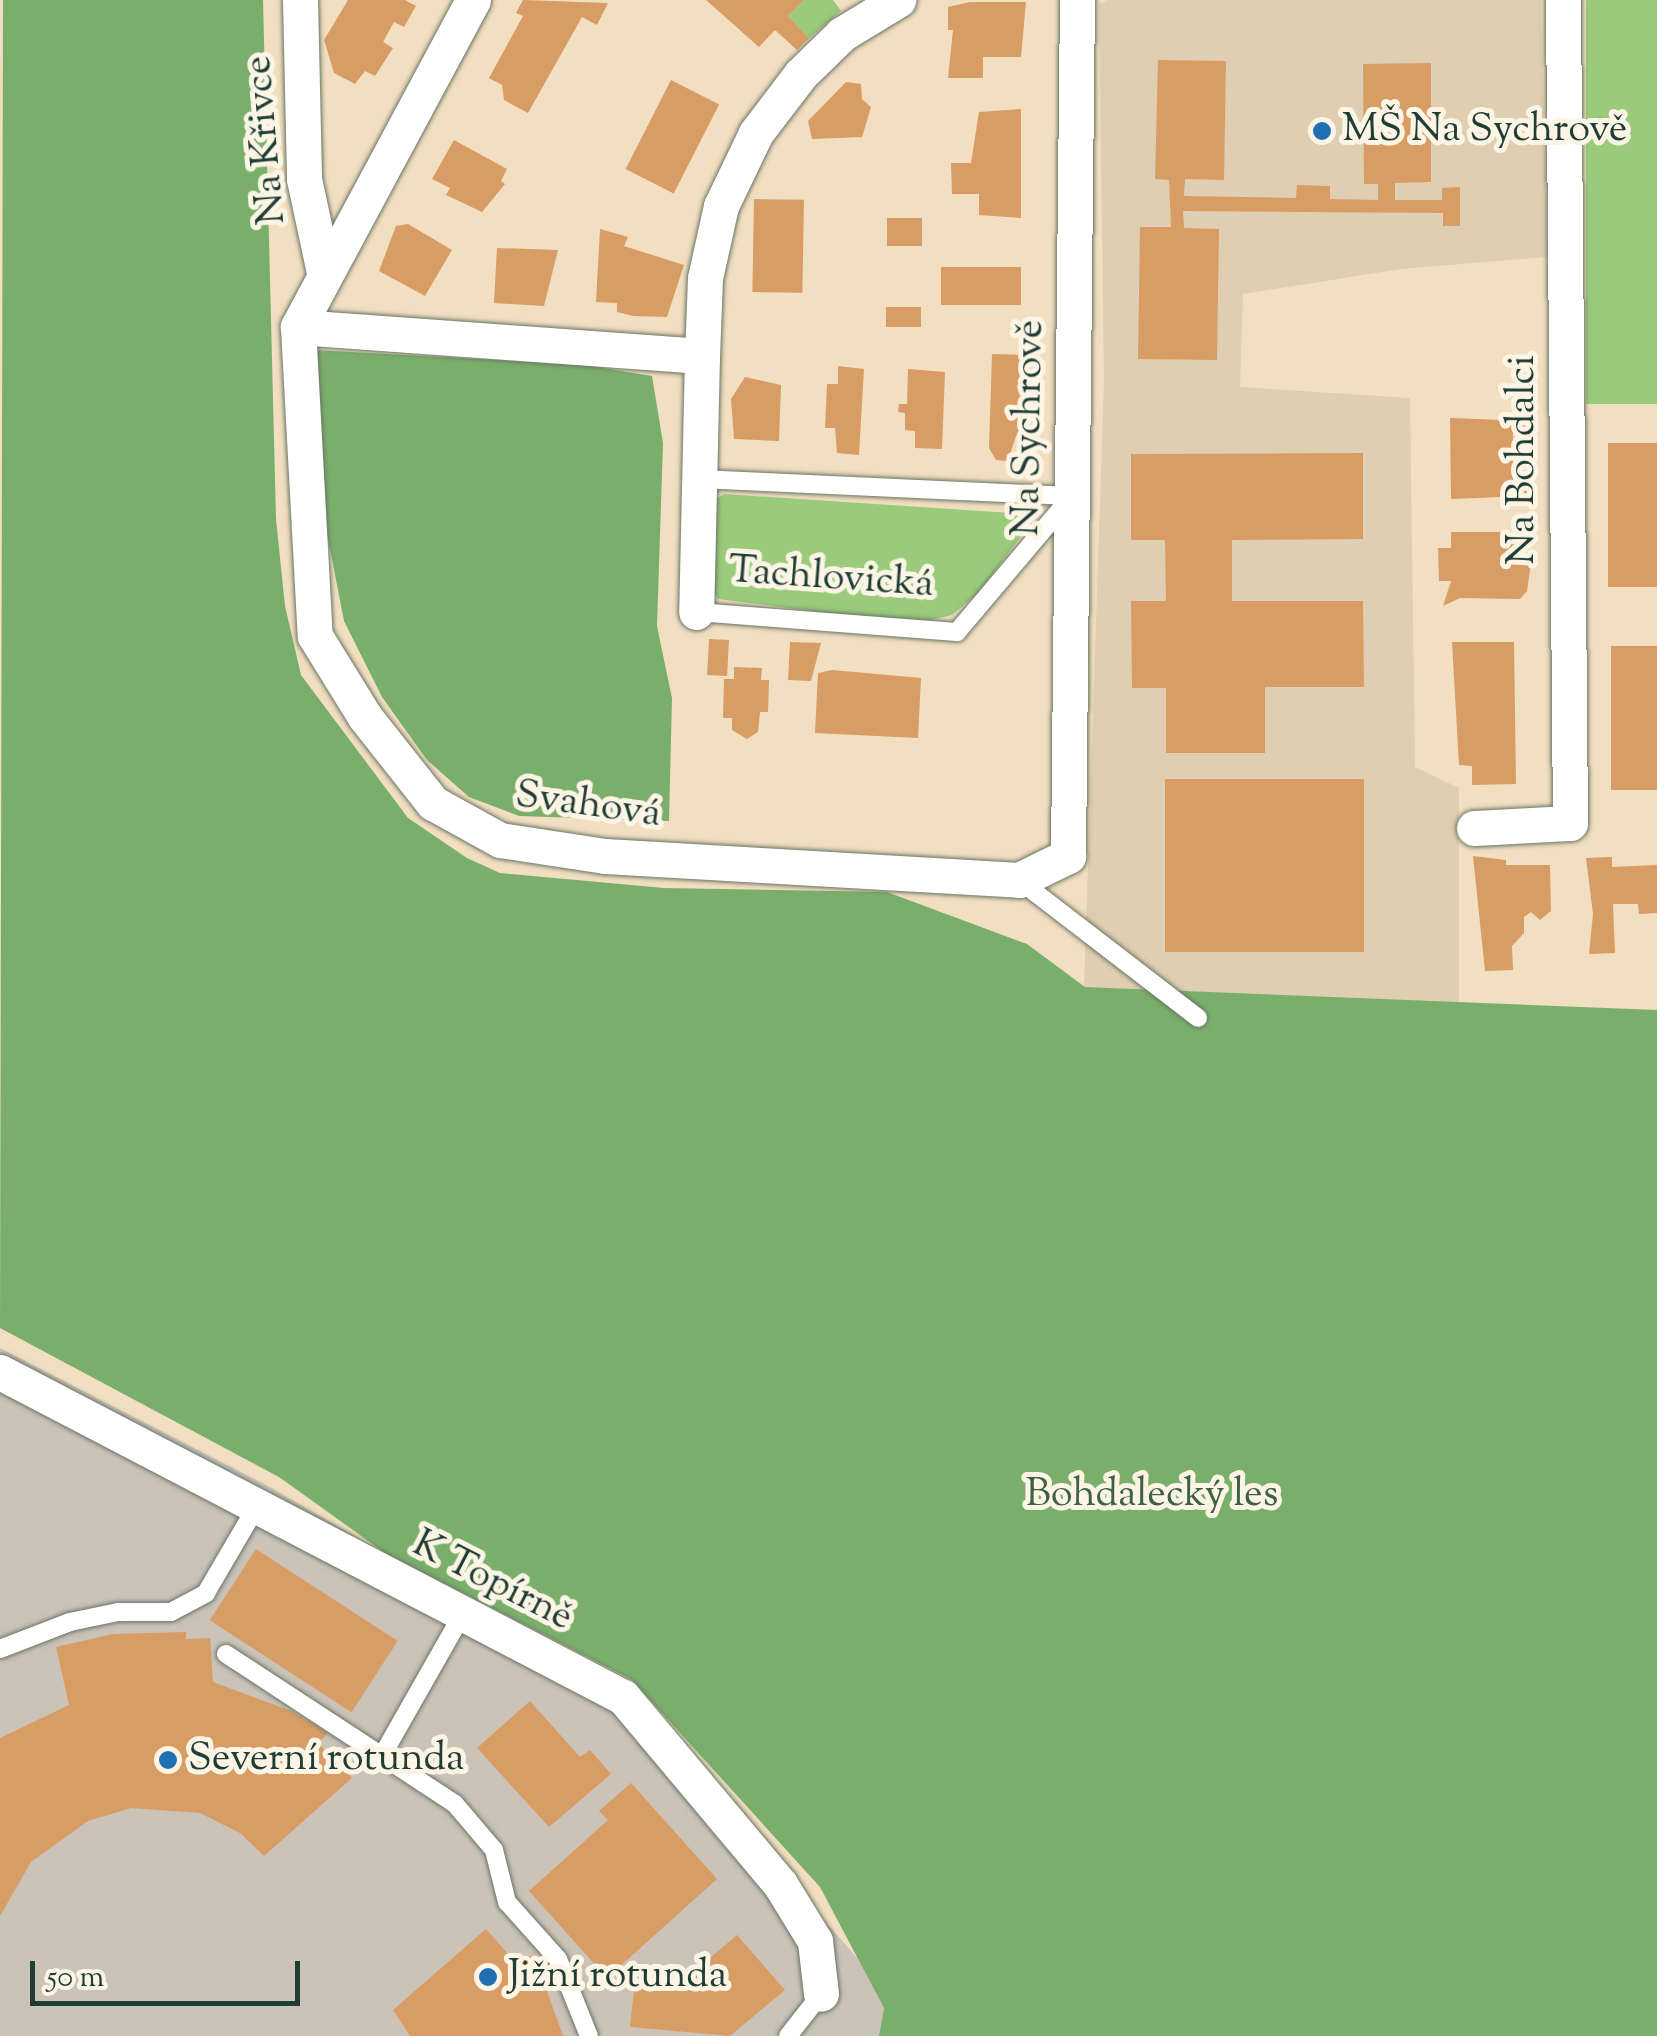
<!DOCTYPE html>
<meta charset="utf-8">
<style>
body{margin:0}
#map{position:relative;width:1657px;height:2036px;overflow:hidden;background:#f2dec0;font-family:"Sorts Mill Goudy",serif}
div>[style]{position:absolute}
.built>*{inset:0;background:#e0ceb2}
.industrial>*{inset:0;background:#cbc2b8}
.green>*{inset:0;background:#99cb7b;transform-origin:0 0}
.forest>*{inset:0;background:#7aaf6b}
.building>*{inset:0;background:#d79d65;transform-origin:0 0}
.roads{filter:drop-shadow(0 0 2px #697565) drop-shadow(0 0 2px #697565)}
.service>*{height:18px;margin:-9px;padding:0 9px;transform-origin:9px;border-radius:9px;background:#fff}
.minor>*{height:35px;margin:-17.5px;padding:0 17.5px;transform-origin:17.5px;border-radius:17.5px;background:#fff}
.dots>*{width:28px;height:28px;translate:-50% -50%;box-sizing:border-box;border:5px solid #fcf5e5;border-radius:50%}
span{translate:-50% -50%;white-space:nowrap;text-align:center;line-height:1.15;-webkit-text-stroke:10px #fcf5e5;paint-order:stroke}
.poi-label{font-size:40px;color:#1f3d34}
.left{translate:0 -50%;text-align:left}
.street-label{font-size:40px;color:#1f3d34}
.park-label{font-size:40px;color:#3e6046}
.scale{position:absolute;left:30px;top:1961px;width:270px;height:45px;box-sizing:border-box;border:5px solid #1f3d34;border-top:0;padding-left:12px;font-size:30px;line-height:35px;white-space:nowrap;color:#1f3d34;-webkit-text-stroke:8px #fcf5e5;paint-order:stroke}
</style>
<div id="map">
<div class="built">
<div style="clip-path:polygon(1107px 0,1541px 0,1547px 257px,1401px 269px,1243px 294px,1240px 387px,1410px 398px,1415px 767px,1459px 788px,1459px 1003px,1084px 987px,1104px 382px,1099px 4px)"></div>
</div>
<div class="industrial">
<div style="clip-path:polygon(0 1348px,270px 1487px,625px 1692px,859px 1960px,884px 2008px,879px 2036px,0 2036px)"></div>
</div>
<div class="green">
<div style="clip-path:polygon(804px 0,833px 0,841px 11px,809px 38px,788px 16px)"></div>
<div style="left:1586px;top:0;width:71px;height:404px"></div>
<div style="clip-path:polygon(724px 494px,1011px 513px,1026px 519px,1024px 532px,980px 591px,952px 615px,915px 624px,718px 599px,708px 581px,710px 503px)"></div>
</div>
<div class="forest">
<div style="clip-path:polygon(3px 0,263px 0,276px 519px,285px 606px,301px 675px,408px 818px,467px 858px,500px 873px,664px 888px,887px 892px,1027px 944px,1085px 987px,1657px 1010px,1657px 2036px,879px 2036px,884px 2008px,820px 1887px,632px 1680px,385px 1553px,279px 1477px,0 1328px)"></div>
<div style="clip-path:polygon(315px 350px,585px 365px,652px 376px,663px 443px,657px 626px,672px 698px,669px 821px,519px 816px,469px 797px,427px 760px,382px 697px,344px 621px,324px 518px)"></div>
</div>
<div class="building">
<div style="clip-path:polygon(348px 0,405px 0,416px 6px,404px 27px,394px 22px,383px 42px,393px 48px,375px 76px,365px 71px,355px 84px,334px 73px,324px 40px)"></div>
<div style="clip-path:polygon(523px 0,608px 3px,597px 25px,582px 17px,528px 113px,504px 100px,502px 85px,489px 78px,523px 16px,516px 13px)"></div>
<div style="clip-path:polygon(706px 0,804px 0,788px 16px,809px 38px,797px 50px,775px 30px,759px 47px)"></div>
<div style="clip-path:polygon(970px 2px,1026px 2px,1021px 57px,983px 57px,983px 78px,948px 78px,953px 30px,948px 30px,948px 7px)"></div>
<div style="clip-path:polygon(1158px 60px,1226px 61px,1224px 180px,1185px 179px,1184px 196px,1296px 198px,1297px 185px,1330px 186px,1330px 199px,1378px 200px,1378px 184px,1364px 184px,1363px 64px,1431px 63px,1431px 182px,1395px 183px,1395px 200px,1442px 200px,1442px 188px,1460px 187px,1460px 226px,1443px 226px,1443px 213px,1183px 211px,1184px 228px,1219px 229px,1217px 360px,1138px 359px,1140px 227px,1171px 227px,1169px 180px,1155px 179px)"></div>
<div style="left:671px;top:80px;width:54px;height:100px;rotate:27deg"></div>
<div style="clip-path:polygon(846px 82px,861px 84px,862px 99px,871px 107px,862px 137px,812px 139px,808px 121px)"></div>
<div style="clip-path:polygon(1021px 109px,1021px 218px,979px 215px,979px 194px,952px 194px,951px 163px,971px 163px,979px 112px)"></div>
<div style="clip-path:polygon(454px 140px,507px 169px,501px 181px,505px 184px,482px 212px,446px 195px,450px 188px,432px 179px)"></div>
<div style="left:754px;top:199px;width:50px;height:93px;rotate:1deg"></div>
<div style="left:922px;top:218px;width:28px;height:35px;rotate:90deg"></div>
<div style="clip-path:polygon(408px 224px,452px 250px,425px 296px,379px 271px,396px 226px)"></div>
<div style="clip-path:polygon(600px 229px,628px 237px,624px 246px,684px 265px,667px 317px,633px 316px,617px 312px,617px 303px,596px 302px)"></div>
<div style="clip-path:polygon(497px 248px,558px 250px,544px 306px,494px 303px)"></div>
<div style="left:941px;top:267px;width:80px;height:38px"></div>
<div style="left:886px;top:307px;width:35px;height:20px"></div>
<div style="clip-path:polygon(992px 354px,1030px 355px,1029px 430px,1016px 436px,1008px 461px,996px 460px,989px 448px)"></div>
<div style="clip-path:polygon(838px 366px,864px 369px,859px 455px,837px 453px,835px 428px,825px 428px,827px 384px,838px 384px)"></div>
<div style="clip-path:polygon(908px 369px,945px 372px,942px 449px,915px 448px,915px 431px,905px 430px,905px 413px,898px 412px,899px 404px,907px 404px)"></div>
<div style="clip-path:polygon(745px 377px,781px 385px,779px 441px,734px 439px,731px 399px)"></div>
<div style="clip-path:polygon(1450px 418px,1527px 421px,1527px 430px,1513px 430px,1513px 487px,1527px 487px,1527px 496px,1451px 499px)"></div>
<div style="left:1657px;top:443px;width:144px;height:49px;rotate:90deg"></div>
<div style="clip-path:polygon(1363px 453px,1363px 539px,1232px 540px,1232px 601px,1363px 601px,1364px 687px,1265px 687px,1265px 753px,1166px 753px,1166px 688px,1132px 688px,1131px 601px,1166px 601px,1165px 540px,1131px 540px,1131px 454px)"></div>
<div style="clip-path:polygon(1451px 532px,1514px 532px,1514px 556px,1532px 556px,1527px 591px,1520px 599px,1460px 598px,1443px 606px,1451px 581px,1439px 581px,1438px 548px,1451px 548px)"></div>
<div style="left:709px;top:639px;width:20px;height:36px;rotate:3deg"></div>
<div style="clip-path:polygon(790px 642px,821px 643px,811px 681px,788px 680px)"></div>
<div style="clip-path:polygon(1452px 642px,1514px 642px,1516px 784px,1472px 785px,1472px 766px,1459px 765px)"></div>
<div style="left:1657px;top:646px;width:144px;height:46px;rotate:90deg"></div>
<div style="clip-path:polygon(734px 667px,762px 668px,761px 680px,769px 680px,768px 712px,760px 712px,758px 732px,747px 739px,732px 730px,732px 718px,723px 718px,724px 679px,734px 679px)"></div>
<div style="clip-path:polygon(832px 670px,921px 678px,918px 738px,815px 733px,818px 673px)"></div>
<div style="left:1364px;top:779px;width:173px;height:199px;rotate:90deg"></div>
<div style="clip-path:polygon(1473px 856px,1506px 860px,1506px 865px,1550px 865px,1551px 911px,1540px 920px,1531px 912px,1524px 917px,1524px 933px,1512px 946px,1513px 970px,1485px 971px)"></div>
<div style="clip-path:polygon(1612px 857px,1612px 867px,1657px 865px,1657px 913px,1639px 914px,1638px 904px,1613px 904px,1615px 953px,1589px 954px,1593px 914px,1586px 858px)"></div>
<div style="left:256px;top:1549px;width:169px;height:85px;rotate:33deg"></div>
<div style="clip-path:polygon(186px 1632px,186px 1639px,210px 1638px,213px 1682px,291px 1711px,328px 1733px,318px 1743px,352px 1778px,264px 1856px,240px 1833px,200px 1813px,131px 1808px,88px 1821px,31px 1862px,0 1916px,0 1738px,69px 1705px,56px 1647px,113px 1634px)"></div>
<div style="clip-path:polygon(530px 1701px,580px 1757px,590px 1750px,611px 1774px,549px 1827px,477px 1748px)"></div>
<div style="clip-path:polygon(631px 1783px,717px 1879px,607px 1978px,529px 1891px,608px 1820px,599px 1811px)"></div>
<div style="clip-path:polygon(486px 1929px,515px 1962px,534px 1955px,563px 2036px,410px 2036px,393px 2010px)"></div>
<div style="clip-path:polygon(737px 1935px,785px 1990px,730px 2036px,630px 2027px,635px 1981px,678px 1985px)"></div>
</div>
<div class="roads">
<div class="service">
<div style="left:696px;top:612px;width:262px;rotate:4.4deg"></div>
<div style="left:957px;top:632px;width:178px;rotate:-49.8deg"></div>
<div style="left:1072px;top:496px;width:375px;rotate:-177.4deg"></div>
<div style="left:1019px;top:880px;width:226px;rotate:37.6deg"></div>
<div style="left:462px;top:1615px;width:162px;rotate:119.6deg"></div>
<div style="left:382px;top:1756px;width:87px;rotate:33.3deg"></div>
<div style="left:455px;top:1804px;width:60px;rotate:49.7deg"></div>
<div style="left:494px;top:1850px;width:54px;rotate:76deg"></div>
<div style="left:507px;top:1902px;width:76px;rotate:48.2deg"></div>
<div style="left:558px;top:1959px;width:83px;rotate:68.1deg"></div>
<div style="left:0;top:1649px;width:75px;rotate:-21.1deg"></div>
<div style="left:70px;top:1622px;width:49px;rotate:-11.8deg"></div>
<div style="left:118px;top:1612px;width:53px"></div>
<div style="left:171px;top:1612px;width:40px;rotate:-28deg"></div>
<div style="left:206px;top:1593px;width:97px;rotate:-59.7deg"></div>
<div style="left:226px;top:1654px;width:186px;rotate:33.2deg"></div>
<div style="left:788px;top:2036px;width:53px;rotate:-51.8deg"></div>
</div>
<div class="minor">
<div style="left:300px;top:0;width:179px;rotate:88.7deg"></div>
<div style="left:304px;top:179px;width:95px;rotate:77.9deg"></div>
<div style="left:473px;top:0;width:371px;rotate:118.2deg"></div>
<div style="left:298px;top:327px;width:309px;rotate:86.9deg"></div>
<div style="left:315px;top:636px;width:95px;rotate:58.3deg"></div>
<div style="left:365px;top:717px;width:110px;rotate:51.7deg"></div>
<div style="left:433px;top:803px;width:77px;rotate:28.9deg"></div>
<div style="left:500px;top:840px;width:106px;rotate:8.7deg"></div>
<div style="left:605px;top:856px;width:415px;rotate:3.3deg"></div>
<div style="left:1019px;top:880px;width:55px;rotate:-26.1deg"></div>
<div style="left:1068px;top:856px;width:856px;rotate:-89.4deg"></div>
<div style="left:298px;top:327px;width:405px;rotate:4.1deg"></div>
<div style="left:702px;top:356px;width:256px;rotate:91.3deg"></div>
<div style="left:702px;top:356px;width:78px;rotate:-87.8deg"></div>
<div style="left:705px;top:278px;width:74px;rotate:-77.5deg"></div>
<div style="left:721px;top:206px;width:81px;rotate:-64.4deg"></div>
<div style="left:756px;top:133px;width:74px;rotate:-52.7deg"></div>
<div style="left:801px;top:74px;width:57px;rotate:-44.3deg"></div>
<div style="left:842px;top:34px;width:66px;rotate:-31.3deg"></div>
<div style="left:1474px;top:828px;width:96px;rotate:-3deg"></div>
<div style="left:1570px;top:823px;width:823px;rotate:-90.49deg"></div>
<div style="left:0;top:1372px;width:703px;rotate:27.55deg"></div>
<div style="left:623px;top:1697px;width:244px;rotate:50deg"></div>
<div style="left:780px;top:1884px;width:67px;rotate:58.4deg"></div>
<div style="left:815px;top:1941px;width:53px;rotate:83.5deg"></div>
</div>
</div>
<div class="dots">
<div style="left:1322px;top:131px;background:#1f6fb2"></div>
<div style="left:168px;top:1760px;background:#1f6fb2"></div>
<div style="left:488px;top:1977px;background:#1f6fb2"></div>
</div>
<div class="poi-label">
<span class="left" style="left:1342px;top:131px">MŠ Na Sychrově</span>
<span class="left" style="left:188px;top:1760px">Severní rotunda</span>
<span class="left" style="left:508px;top:1977px">Jižní rotunda</span>
</div>
<div class="street-label">
<span style="left:267px;top:140px;rotate:-95deg">Na Křivce</span>
<span style="left:1030px;top:428px;rotate:-89deg">Na Sychrově</span>
<span style="left:1524px;top:460px;rotate:-90deg">Na Bohdalci</span>
<span style="left:831px;top:579px;rotate:4deg">Tachlovická</span>
<span style="left:588px;top:806px;rotate:8deg">Svahová</span>
<span style="left:492px;top:1582px;rotate:27deg">K Topírně</span>
</div>
<div class="park-label">
<span style="left:1152px;top:1496px">Bohdalecký les</span>
</div>
<div class="scale">50 m</div>
</div>
